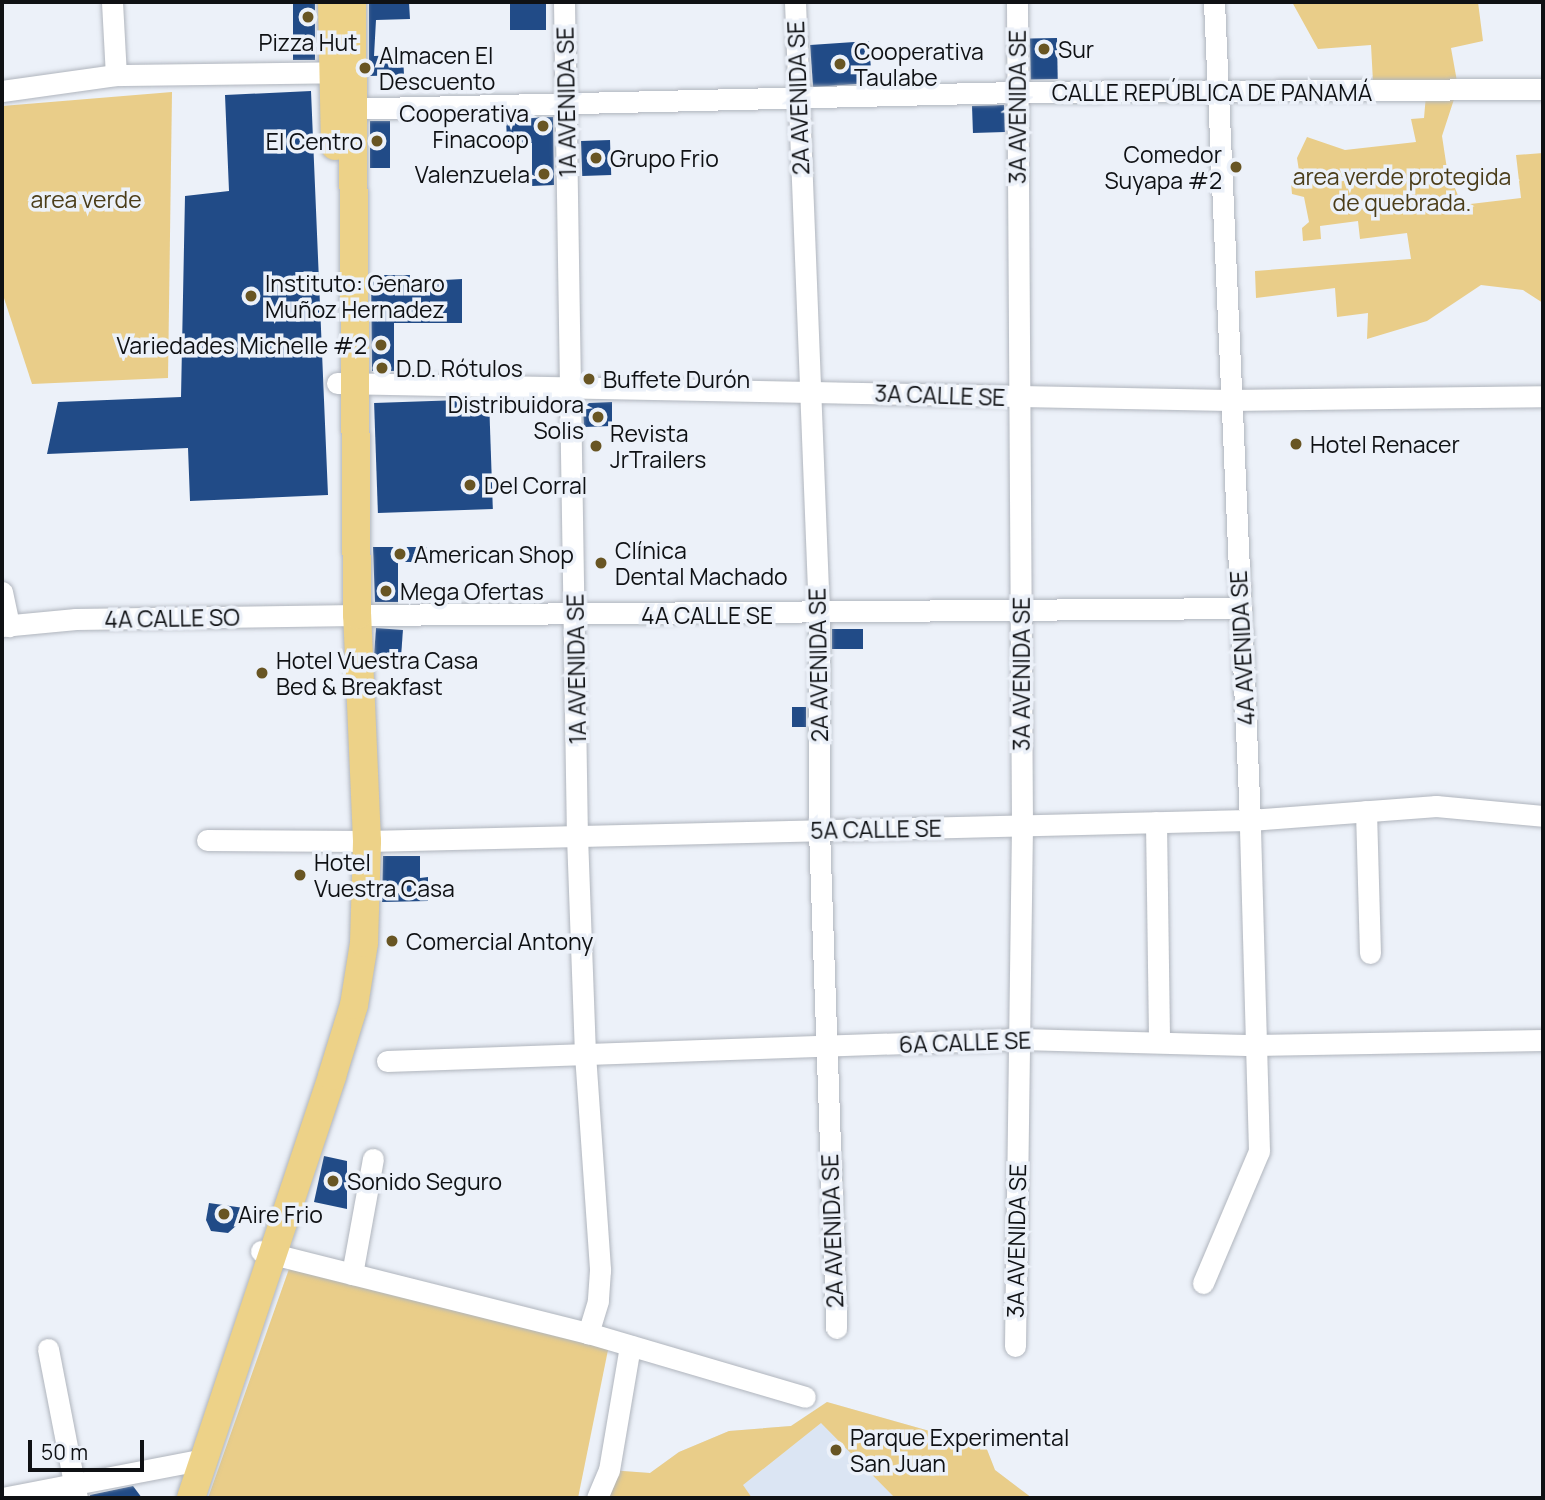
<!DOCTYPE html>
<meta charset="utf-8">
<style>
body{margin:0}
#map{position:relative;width:1545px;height:1500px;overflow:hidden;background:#ecf1f9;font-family:Manrope,sans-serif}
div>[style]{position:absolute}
.built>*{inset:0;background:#dbe5f3}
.green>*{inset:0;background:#e9cd89}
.building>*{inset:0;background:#214b87;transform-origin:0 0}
.roads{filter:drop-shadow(0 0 2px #b0b5bd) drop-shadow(0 0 2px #b0b5bd)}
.minor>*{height:21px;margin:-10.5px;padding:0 10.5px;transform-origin:10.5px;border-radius:10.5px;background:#fff}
.major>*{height:28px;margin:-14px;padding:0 14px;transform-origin:14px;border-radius:14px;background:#edd288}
.dots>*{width:19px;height:19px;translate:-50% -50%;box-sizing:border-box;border:4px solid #ecf1f9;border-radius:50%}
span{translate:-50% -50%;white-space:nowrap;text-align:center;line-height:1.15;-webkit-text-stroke:7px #ecf1f9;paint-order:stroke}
.poi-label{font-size:23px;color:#0f1114}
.left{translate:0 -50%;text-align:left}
.right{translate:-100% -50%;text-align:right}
.street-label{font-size:23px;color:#0f1114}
.park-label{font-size:23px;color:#4b3d19}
.frame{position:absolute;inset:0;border:4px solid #0f1114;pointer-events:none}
.scale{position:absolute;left:28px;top:1440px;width:116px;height:32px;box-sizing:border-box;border:4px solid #0f1114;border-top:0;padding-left:9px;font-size:21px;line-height:24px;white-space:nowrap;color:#0f1114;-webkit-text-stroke:5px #ecf1f9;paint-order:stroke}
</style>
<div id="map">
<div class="built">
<div style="clip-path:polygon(827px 1402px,986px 1447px,995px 1470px,1032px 1498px,597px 1498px,609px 1470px,650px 1473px,679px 1452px,729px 1431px,791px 1426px)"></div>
</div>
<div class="green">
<div style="clip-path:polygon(1292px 2px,1478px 2px,1483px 41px,1451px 48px,1458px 87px,1442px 136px,1447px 169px,1462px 205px,1521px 198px,1516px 155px,1543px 153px,1543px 303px,1523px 290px,1481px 285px,1427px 321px,1367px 339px,1368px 313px,1337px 317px,1335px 288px,1256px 298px,1255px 271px,1411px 259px,1407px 233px,1360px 239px,1358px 221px,1320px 226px,1321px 239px,1303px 241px,1302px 228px,1309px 222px,1304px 197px,1292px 194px,1291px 183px,1299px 171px,1297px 158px,1307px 137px,1345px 150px,1416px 142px,1411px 119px,1424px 118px,1426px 95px,1373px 82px,1371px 45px,1318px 49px)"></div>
<div style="clip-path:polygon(172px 92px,168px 378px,32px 384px,2px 292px,2px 106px)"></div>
<div style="clip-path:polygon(289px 1269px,609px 1345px,578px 1498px,208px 1498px)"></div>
<div style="clip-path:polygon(827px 1402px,986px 1447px,995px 1470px,1032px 1498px,895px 1498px,821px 1423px,743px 1485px,752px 1498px,597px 1498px,609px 1470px,650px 1473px,679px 1452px,729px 1431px,791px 1426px)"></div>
</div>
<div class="building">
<div style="left:293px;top:2px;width:22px;height:58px"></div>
<div style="clip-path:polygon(369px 2px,409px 2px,410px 19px,376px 20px,374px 56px,403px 55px,404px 75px,369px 76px)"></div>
<div style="left:510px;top:2px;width:36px;height:28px"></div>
<div style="left:1057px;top:38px;width:41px;height:27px;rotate:89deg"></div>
<div style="left:869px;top:41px;width:42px;height:59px;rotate:86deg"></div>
<div style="clip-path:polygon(311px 91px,328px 495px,190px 501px,188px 448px,47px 454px,58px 402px,181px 397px,185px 196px,229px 191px,225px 95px)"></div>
<div style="left:1004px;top:105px;width:27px;height:32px;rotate:88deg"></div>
<div style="clip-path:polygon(553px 117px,554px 185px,532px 186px,532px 143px,507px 142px,506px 118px)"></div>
<div style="left:370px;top:121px;width:20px;height:47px"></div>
<div style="left:610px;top:140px;width:35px;height:29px;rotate:88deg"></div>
<div style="clip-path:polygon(371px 275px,410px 275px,409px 282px,462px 279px,462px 323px,394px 323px,394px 371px,372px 371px)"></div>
<div style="left:489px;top:399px;width:110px;height:115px;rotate:88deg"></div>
<div style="clip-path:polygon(612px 402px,612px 426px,584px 427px,583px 409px,589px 403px)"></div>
<div style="clip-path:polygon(373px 547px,429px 547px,429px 562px,398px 562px,398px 602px,375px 602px)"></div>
<div style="left:376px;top:628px;width:27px;height:37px;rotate:4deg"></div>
<div style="left:832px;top:629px;width:31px;height:20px"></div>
<div style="left:792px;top:707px;width:14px;height:20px"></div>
<div style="clip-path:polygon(383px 856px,420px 856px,420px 878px,428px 877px,428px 901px,382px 902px)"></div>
<div style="clip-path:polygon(324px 1156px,347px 1161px,347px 1209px,314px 1202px)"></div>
<div style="clip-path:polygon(209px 1203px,244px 1208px,238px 1224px,228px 1233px,211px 1231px,206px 1220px)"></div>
<div style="clip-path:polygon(133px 1486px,142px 1498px,90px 1498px,90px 1495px)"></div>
</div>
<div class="roads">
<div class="minor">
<div style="left:112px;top:2px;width:73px;rotate:86.9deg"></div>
<div style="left:564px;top:2px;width:834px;rotate:89.11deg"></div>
<div style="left:577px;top:836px;width:218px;rotate:87.9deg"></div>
<div style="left:585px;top:1054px;width:217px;rotate:86deg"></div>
<div style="left:600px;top:1270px;width:31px;rotate:94deg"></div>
<div style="left:598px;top:1301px;width:34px;rotate:107deg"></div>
<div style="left:795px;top:2px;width:613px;rotate:87.76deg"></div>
<div style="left:819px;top:615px;width:215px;rotate:90deg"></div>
<div style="left:819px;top:830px;width:498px;rotate:88deg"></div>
<div style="left:2px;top:91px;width:115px;rotate:-8deg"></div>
<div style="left:116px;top:75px;width:232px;rotate:-0.7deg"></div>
<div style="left:340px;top:109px;width:677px;rotate:-1.44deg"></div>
<div style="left:1017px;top:92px;width:526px;rotate:-0.33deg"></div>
<div style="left:337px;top:383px;width:892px;rotate:1.09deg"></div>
<div style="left:1229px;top:400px;width:314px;rotate:-0.7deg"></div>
<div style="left:2px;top:592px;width:35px;rotate:78deg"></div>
<div style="left:2px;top:626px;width:74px;rotate:-5.4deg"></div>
<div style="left:76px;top:619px;width:281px;rotate:-0.8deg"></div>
<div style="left:357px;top:615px;width:882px;rotate:-0.45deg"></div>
<div style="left:1366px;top:811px;width:142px;rotate:88.4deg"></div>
<div style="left:1156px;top:822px;width:220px;rotate:89.2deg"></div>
<div style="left:207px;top:840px;width:160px;rotate:0.4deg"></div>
<div style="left:367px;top:841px;width:883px;rotate:-1.36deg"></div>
<div style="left:1250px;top:820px;width:187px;rotate:-4.3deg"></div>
<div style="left:1436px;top:806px;width:107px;rotate:5.3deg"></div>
<div style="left:387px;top:1061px;width:633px;rotate:-1.99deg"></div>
<div style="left:1020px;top:1039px;width:235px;rotate:1.5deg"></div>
<div style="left:1255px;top:1045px;width:288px;rotate:-1deg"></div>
<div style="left:261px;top:1251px;width:337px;rotate:14.1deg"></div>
<div style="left:588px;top:1333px;width:226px;rotate:16.4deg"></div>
<div style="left:352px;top:1274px;width:117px;rotate:-79.7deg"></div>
<div style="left:1203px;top:1283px;width:143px;rotate:-67deg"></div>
<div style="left:1259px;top:1151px;width:331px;rotate:-91.6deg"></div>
<div style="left:1250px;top:820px;width:819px;rotate:-92.52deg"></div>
<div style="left:1015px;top:1346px;width:521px;rotate:-89.23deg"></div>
<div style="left:1022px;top:825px;width:823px;rotate:-90.35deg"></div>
<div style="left:48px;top:1349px;width:152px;rotate:79deg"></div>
<div style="left:2px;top:1498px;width:207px;rotate:-10.9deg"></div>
<div style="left:597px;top:1498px;width:30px;rotate:-67deg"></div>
<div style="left:609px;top:1470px;width:126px;rotate:-80.4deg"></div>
</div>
<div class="major">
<div style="left:332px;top:2px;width:144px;rotate:88.8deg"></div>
<div style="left:191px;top:1498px;width:445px;rotate:-71.5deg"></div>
<div style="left:332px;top:1076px;width:74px;rotate:-72.8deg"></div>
<div style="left:354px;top:1005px;width:63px;rotate:-80.8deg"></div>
<div style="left:364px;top:943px;width:102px;rotate:-88.3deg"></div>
<div style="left:367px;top:841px;width:226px;rotate:-92.5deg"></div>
<div style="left:357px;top:615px;width:613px;rotate:-90.47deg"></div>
</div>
</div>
<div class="dots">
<div style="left:308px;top:17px;background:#685523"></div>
<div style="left:1044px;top:49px;background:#685523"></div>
<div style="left:840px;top:64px;background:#685523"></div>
<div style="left:365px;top:68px;background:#685523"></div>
<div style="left:543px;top:126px;background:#685523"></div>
<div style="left:377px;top:141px;background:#685523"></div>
<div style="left:596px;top:158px;background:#685523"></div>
<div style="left:1236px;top:167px;background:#685523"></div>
<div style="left:544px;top:174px;background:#685523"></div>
<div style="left:251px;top:296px;background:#685523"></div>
<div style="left:381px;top:345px;background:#685523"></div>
<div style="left:382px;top:368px;background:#685523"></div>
<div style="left:589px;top:379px;background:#685523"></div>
<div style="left:598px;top:417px;background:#685523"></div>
<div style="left:1296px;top:444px;background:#685523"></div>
<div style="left:596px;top:446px;background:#685523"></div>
<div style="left:470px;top:485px;background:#685523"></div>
<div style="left:400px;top:554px;background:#685523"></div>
<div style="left:601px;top:563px;background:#685523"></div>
<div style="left:386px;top:591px;background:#685523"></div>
<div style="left:262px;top:673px;background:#685523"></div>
<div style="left:300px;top:875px;background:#685523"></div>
<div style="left:392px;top:941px;background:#685523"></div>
<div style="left:333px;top:1181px;background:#685523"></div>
<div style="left:224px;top:1214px;background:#685523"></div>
<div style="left:836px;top:1450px;background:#685523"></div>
</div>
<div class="poi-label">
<span style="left:308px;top:42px">Pizza Hut</span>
<span class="left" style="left:1058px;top:49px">Sur</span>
<span class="left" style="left:854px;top:64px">Cooperativa<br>Taulabe</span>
<span class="left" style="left:379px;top:68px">Almacen El<br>Descuento</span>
<span class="right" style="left:529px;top:126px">Cooperativa<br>Finacoop</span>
<span class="right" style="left:363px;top:141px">El Centro</span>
<span class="right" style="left:1222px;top:167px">Comedor<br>Suyapa #2</span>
<span class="left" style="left:610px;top:158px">Grupo Frio</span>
<span class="right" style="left:530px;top:174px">Valenzuela</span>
<span class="left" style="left:265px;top:296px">Instituto: Genaro<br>Muñoz Hernadez</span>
<span class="right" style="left:367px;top:345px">Variedades Michelle #2</span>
<span class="left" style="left:396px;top:368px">D.D. Rótulos</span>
<span class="left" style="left:603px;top:379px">Buffete Durón</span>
<span class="right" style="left:584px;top:417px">Distribuidora<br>Solis</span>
<span class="left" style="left:610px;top:446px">Revista<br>JrTrailers</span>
<span class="left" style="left:1310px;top:444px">Hotel Renacer</span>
<span class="left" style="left:484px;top:485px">Del Corral</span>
<span class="left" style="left:615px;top:563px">Clínica<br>Dental Machado</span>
<span class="left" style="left:414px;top:554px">American Shop</span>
<span class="left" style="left:400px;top:591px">Mega Ofertas</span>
<span class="left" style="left:276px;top:673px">Hotel Vuestra Casa<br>Bed &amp; Breakfast</span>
<span class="left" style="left:314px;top:875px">Hotel<br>Vuestra Casa</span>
<span class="left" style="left:406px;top:941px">Comercial Antony</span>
<span class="left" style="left:347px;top:1181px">Sonido Seguro</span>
<span class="left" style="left:238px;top:1214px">Aire Frio</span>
<span class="left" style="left:850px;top:1450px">Parque Experimental<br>San Juan</span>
</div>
<div class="street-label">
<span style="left:1212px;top:92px">CALLE REPÚBLICA DE PANAMÁ</span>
<span style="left:798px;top:98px;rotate:-92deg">2A AVENIDA SE</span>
<span style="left:566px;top:102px;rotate:-91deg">1A AVENIDA SE</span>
<span style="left:1017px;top:107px;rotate:-90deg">3A AVENIDA SE</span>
<span style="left:940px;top:395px;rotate:2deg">3A CALLE SE</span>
<span style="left:707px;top:615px">4A CALLE SE</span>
<span style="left:172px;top:618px;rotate:-1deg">4A CALLE SO</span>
<span style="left:1242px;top:648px;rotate:-93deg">4A AVENIDA SE</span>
<span style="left:818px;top:665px;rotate:-91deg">2A AVENIDA SE</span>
<span style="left:576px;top:669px;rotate:-91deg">1A AVENIDA SE</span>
<span style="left:1021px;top:674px;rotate:-90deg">3A AVENIDA SE</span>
<span style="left:876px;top:829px;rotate:-1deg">5A CALLE SE</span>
<span style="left:965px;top:1042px;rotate:-2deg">6A CALLE SE</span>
<span style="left:832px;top:1231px;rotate:-92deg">2A AVENIDA SE</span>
<span style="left:1016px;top:1241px;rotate:-89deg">3A AVENIDA SE</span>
</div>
<div class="park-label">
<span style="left:1402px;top:189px">area verde protegida<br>de quebrada.</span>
<span style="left:86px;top:199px">area verde</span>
</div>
<div class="frame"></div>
<div class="scale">50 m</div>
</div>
